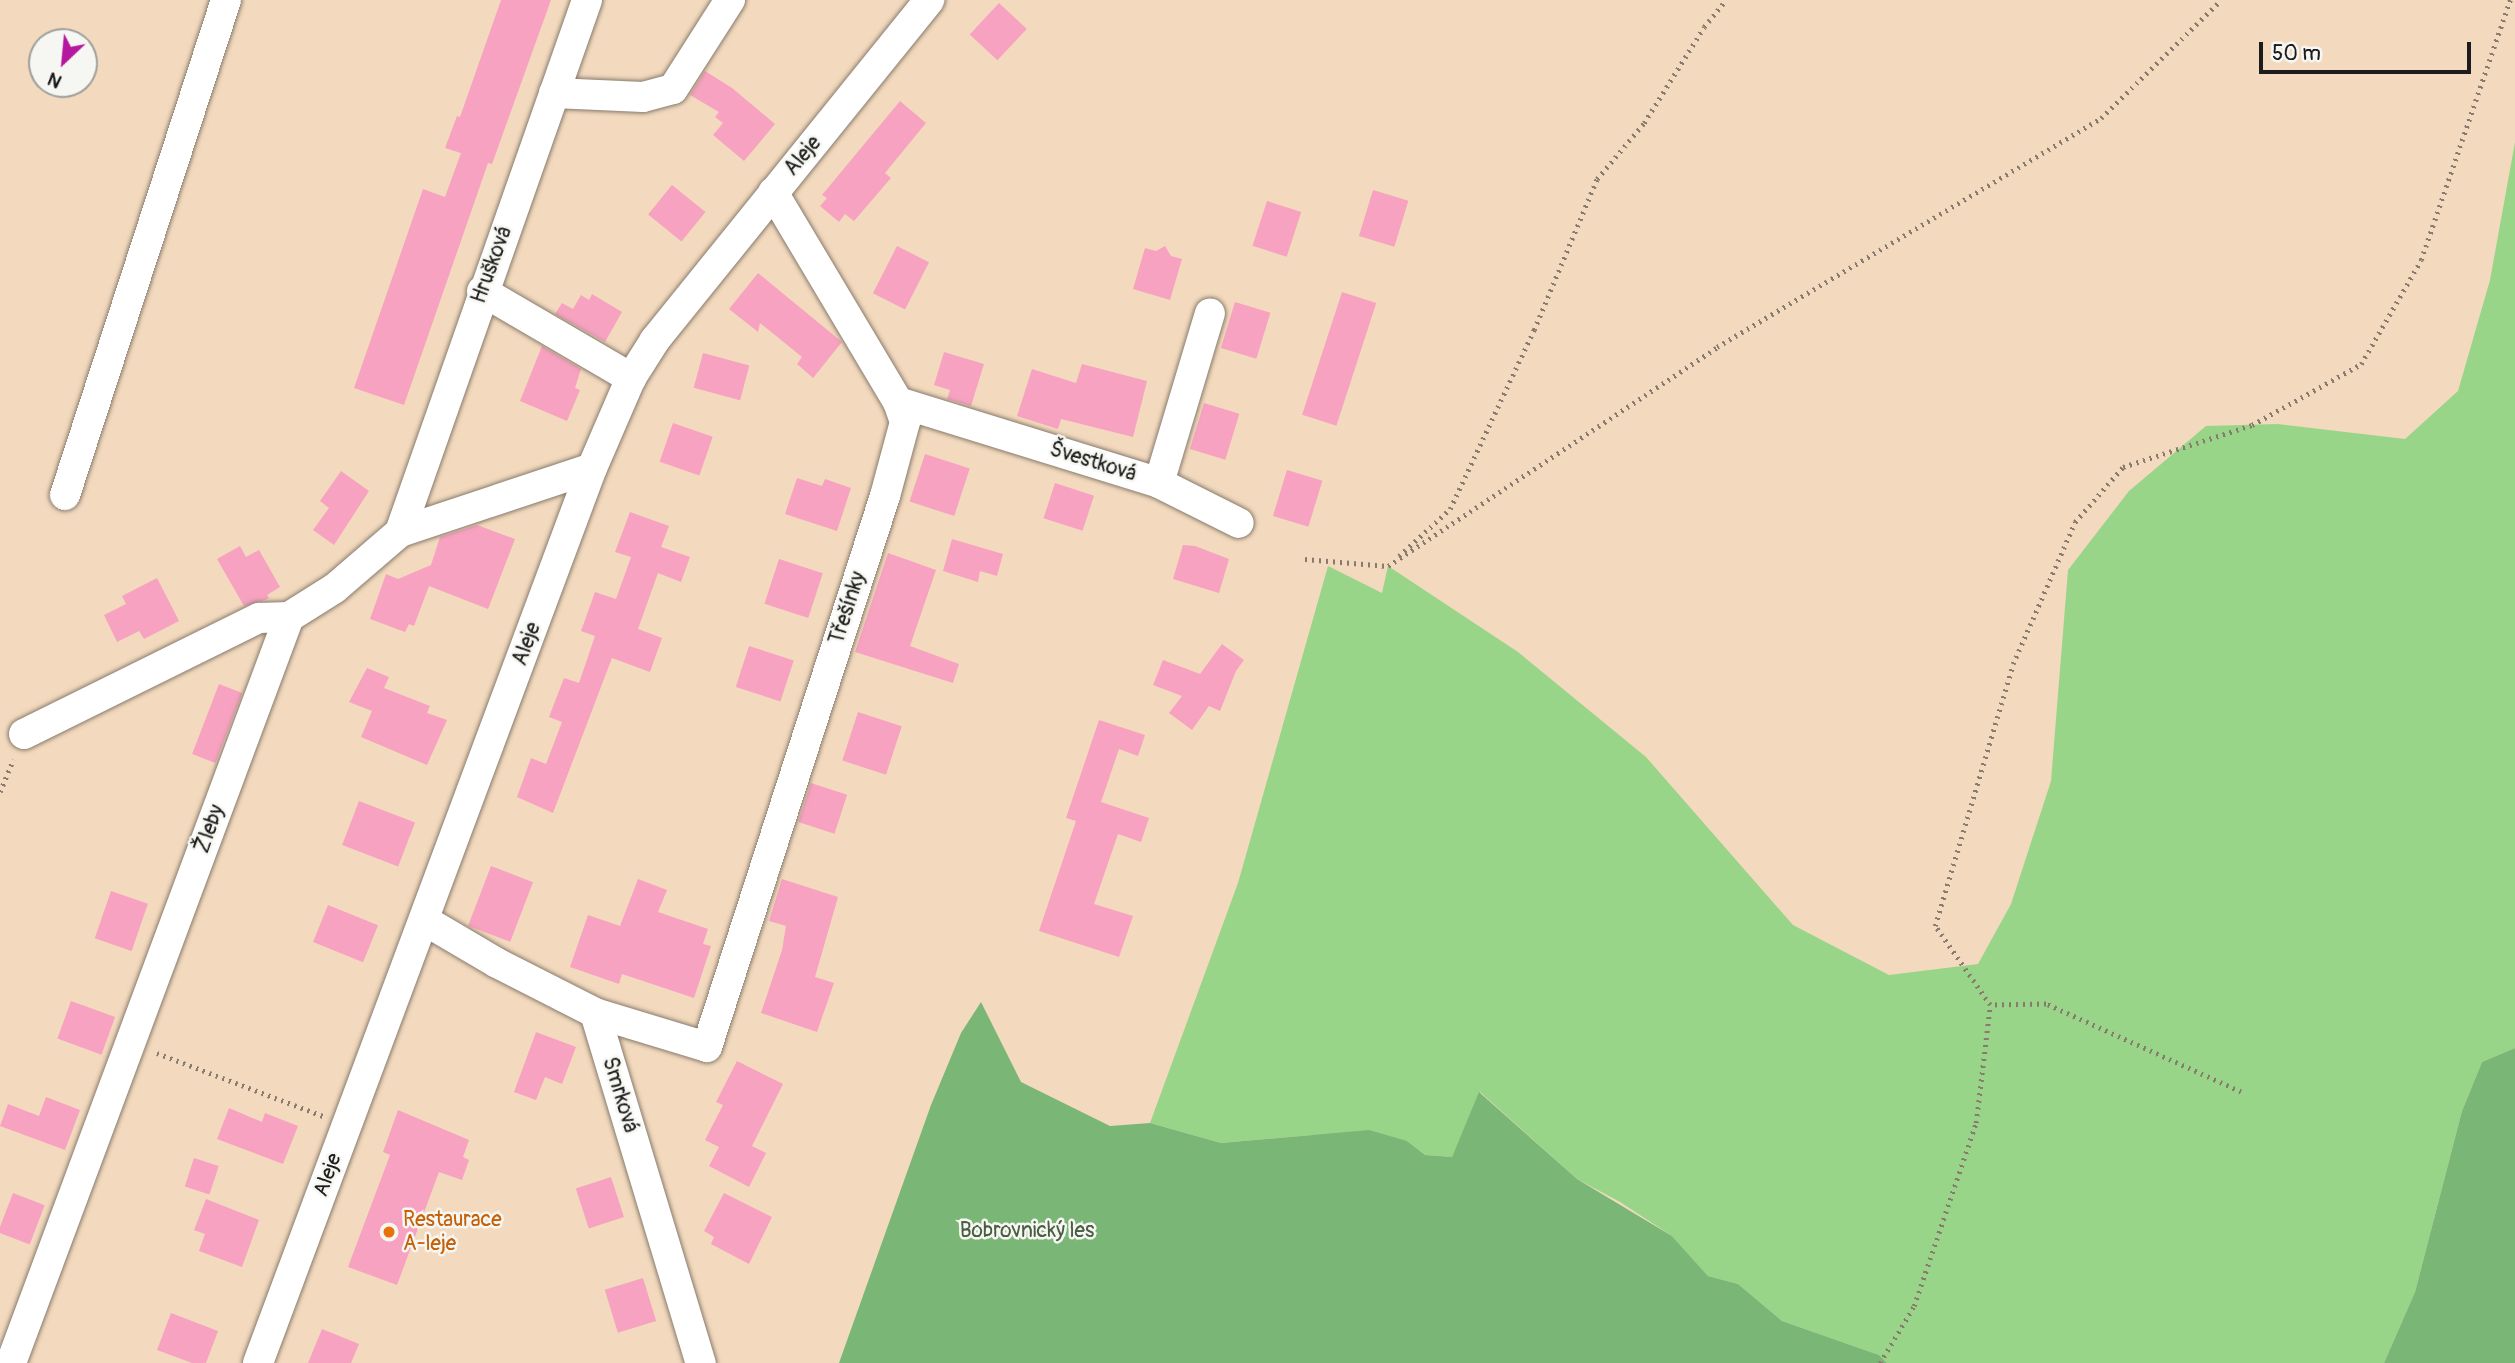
<!DOCTYPE html>
<meta charset="utf-8">
<style>
body{margin:0}
#map{position:relative;width:2515px;height:1363px;overflow:hidden;background:#f3dabe;font-family:Pangolin,sans-serif}
div>[style]{position:absolute}
.green>*{inset:0;background:#99d589}
.forest>*{inset:0;background:#7ab675}
.building>*{inset:0;background:#f7a2c0;transform-origin:0 0}
.path>*{height:4.5px;margin-top:-2.25px;transform-origin:0;background:repeating-linear-gradient(90deg,#887b6d 0 2px,transparent 0 7px)}
.roads{filter:drop-shadow(0 0 2px #887b6d) drop-shadow(0 0 2px #887b6d)}
.minor>*{height:30px;margin:-15px;padding:0 15px;transform-origin:15px;border-radius:15px;background:#fff}
.dots>*{width:19px;height:19px;translate:-50% -50%;box-sizing:border-box;border:4px solid #f6f6f2;border-radius:50%}
span{translate:-50% -50%;white-space:nowrap;text-align:center;line-height:1.15;-webkit-text-stroke:5px #f6f6f2;paint-order:stroke}
.street-label{font-size:21px;color:#1c1c1c}
.food-label{font-size:21px;color:#c56008}
.left{translate:0 -50%;text-align:left}
.park-label{font-size:21px;color:#485d42}
.north{position:absolute;left:28px;top:28px;width:70px;height:70px;box-sizing:border-box;background:#f6f6f2;border:2px solid #9f9f9c;border-radius:50%;rotate:206deg;font-size:19px;font-weight:700;line-height:28px;text-align:center;color:#1c1c1c}
.north::after{content:'';display:block;margin:auto;width:24px;height:32px;background:#b5179e;clip-path:polygon(50% 0,100% 100%,50% 72%,0 100%)}
.scale{position:absolute;left:2259px;top:42px;width:212px;height:32px;box-sizing:border-box;border:4px solid #1c1c1c;border-top:0;padding-left:9px;font-size:21px;line-height:24px;white-space:nowrap;color:#1c1c1c;-webkit-text-stroke:5px #f6f6f2;paint-order:stroke}
</style>
<div id="map">
<div class="green">
<div style="clip-path:polygon(2515px 142px,2515px 1048px,2482px 1062px,2462px 1111px,2415px 1292px,2384px 1363px,1887px 1363px,1879px 1355px,1782px 1321px,1738px 1284px,1708px 1276px,1672px 1236px,1620px 1202px,1577px 1179px,1480px 1092px,1452px 1157px,1425px 1155px,1407px 1141px,1312px 1135px,1221px 1143px,1150px 1123px,1238px 883px,1328px 566px,1382px 593px,1388px 566px,1518px 652px,1646px 757px,1793px 925px,1889px 975px,1978px 964px,2011px 904px,2051px 781px,2068px 570px,2129px 491px,2206px 426px,2278px 424px,2405px 439px,2458px 391px,2490px 280px)"></div>
</div>
<div class="forest">
<div style="clip-path:polygon(981px 1002px,1021px 1082px,1110px 1126px,1150px 1123px,1221px 1143px,1369px 1130px,1407px 1141px,1425px 1155px,1452px 1157px,1479px 1092px,1577px 1179px,1672px 1236px,1708px 1276px,1738px 1284px,1782px 1321px,1879px 1355px,1887px 1363px,839px 1363px,931px 1105px,961px 1033px)"></div>
<div style="clip-path:polygon(2515px 1048px,2515px 1363px,2384px 1363px,2415px 1292px,2462px 1111px,2482px 1062px)"></div>
</div>
<div class="building">
<div style="clip-path:polygon(501px 0,551px 0,492px 164px,488px 163px,404px 405px,354px 388px,423px 189px,445px 197px,461px 153px,445px 148px,457px 116px,460px 117px)"></div>
<div style="left:999px;top:3px;width:38px;height:43px;rotate:43deg"></div>
<div style="clip-path:polygon(705px 71px,732px 88px,775px 124px,744px 161px,713px 135px,723px 123px,715px 117px,719px 112px,690px 95px)"></div>
<div style="clip-path:polygon(900px 101px,926px 123px,885px 173px,891px 178px,854px 221px,845px 214px,839px 222px,820px 206px,827px 198px,822px 195px)"></div>
<div style="left:672px;top:185px;width:43px;height:38px;rotate:39deg"></div>
<div style="left:1373px;top:190px;width:37px;height:48px;rotate:17deg"></div>
<div style="left:1267px;top:201px;width:36px;height:47px;rotate:18deg"></div>
<div style="left:897px;top:246px;width:36px;height:53px;rotate:27deg"></div>
<div style="clip-path:polygon(1165px 246px,1171px 256px,1182px 259px,1170px 300px,1133px 289px,1145px 248px,1156px 251px)"></div>
<div style="clip-path:polygon(758px 273px,842px 342px,813px 378px,797px 364px,802px 357px,760px 323px,758px 332px,729px 309px)"></div>
<div style="left:1342px;top:292px;width:36px;height:129px;rotate:18deg"></div>
<div style="clip-path:polygon(592px 294px,622px 312px,605px 342px,555px 314px,562px 303px,573px 309px,581px 295px,589px 300px)"></div>
<div style="left:1235px;top:302px;width:37px;height:48px;rotate:17deg"></div>
<div style="clip-path:polygon(542px 346px,581px 369px,575px 388px,580px 390px,567px 421px,520px 401px)"></div>
<div style="clip-path:polygon(944px 352px,984px 364px,971px 406px,947px 399px,950px 390px,934px 385px)"></div>
<div style="left:703px;top:353px;width:48px;height:36px;rotate:15deg"></div>
<div style="clip-path:polygon(1082px 364px,1147px 381px,1133px 437px,1061px 419px,1058px 429px,1017px 416px,1032px 369px,1076px 383px)"></div>
<div style="left:1204px;top:403px;width:37px;height:48px;rotate:17deg"></div>
<div style="left:673px;top:423px;width:42px;height:41px;rotate:19deg"></div>
<div style="left:925px;top:454px;width:47px;height:50px;rotate:18deg"></div>
<div style="left:1287px;top:470px;width:37px;height:48px;rotate:17deg"></div>
<div style="clip-path:polygon(341px 471px,369px 491px,334px 545px,313px 530px,329px 508px,320px 501px)"></div>
<div style="clip-path:polygon(797px 478px,822px 486px,825px 479px,851px 488px,837px 531px,785px 514px)"></div>
<div style="left:1055px;top:483px;width:41px;height:37px;rotate:18deg"></div>
<div style="clip-path:polygon(630px 512px,669px 526px,661px 547px,690px 557px,681px 582px,658px 573px,638px 629px,662px 638px,650px 672px,612px 658px,553px 813px,517px 797px,531px 758px,546px 764px,562px 722px,549px 717px,564px 678px,579px 683px,595px 636px,581px 631px,595px 592px,616px 599px,631px 557px,615px 552px)"></div>
<div style="clip-path:polygon(477px 525px,515px 539px,488px 609px,429px 586px,414px 626px,409px 624px,405px 632px,370px 619px,386px 574px,398px 579px,431px 565px,440px 537px)"></div>
<div style="clip-path:polygon(952px 539px,1003px 554px,997px 576px,980px 571px,978px 582px,943px 571px)"></div>
<div style="clip-path:polygon(1183px 545px,1195px 546px,1229px 559px,1219px 593px,1173px 579px)"></div>
<div style="clip-path:polygon(240px 546px,246px 557px,259px 550px,280px 587px,267px 595px,269px 598px,265px 600px,244px 606px,217px 559px)"></div>
<div style="clip-path:polygon(888px 553px,936px 570px,910px 646px,959px 664px,953px 683px,855px 652px)"></div>
<div style="left:779px;top:559px;width:46px;height:47px;rotate:18deg"></div>
<div style="clip-path:polygon(157px 578px,179px 621px,144px 639px,139px 631px,117px 642px,104px 615px,126px 604px,122px 596px)"></div>
<div style="clip-path:polygon(1222px 644px,1244px 660px,1236px 671px,1220px 711px,1209px 706px,1192px 730px,1169px 713px,1182px 696px,1153px 685px,1163px 660px,1200px 674px)"></div>
<div style="left:749px;top:646px;width:47px;height:43px;rotate:18deg"></div>
<div style="clip-path:polygon(367px 668px,389px 677px,384px 688px,430px 706px,427px 713px,447px 720px,427px 765px,361px 737px,372px 711px,349px 702px)"></div>
<div style="left:219px;top:684px;width:25px;height:75px;rotate:21deg"></div>
<div style="left:858px;top:712px;width:46px;height:51px;rotate:18deg"></div>
<div style="clip-path:polygon(1099px 720px,1145px 735px,1138px 756px,1119px 749px,1101px 802px,1149px 818px,1141px 842px,1118px 834px,1094px 904px,1133px 916px,1119px 957px,1039px 931px,1076px 821px,1066px 818px)"></div>
<div style="left:811px;top:783px;width:38px;height:41px;rotate:18deg"></div>
<div style="left:359px;top:801px;width:60px;height:47px;rotate:21deg"></div>
<div style="left:491px;top:866px;width:45px;height:64px;rotate:21deg"></div>
<div style="clip-path:polygon(638px 879px,667px 890px,658px 912px,708px 929px,703px 944px,711px 946px,694px 998px,622px 974px,619px 984px,570px 967px,588px 915px,620px 926px)"></div>
<div style="clip-path:polygon(782px 879px,838px 897px,815px 977px,834px 983px,817px 1032px,761px 1013px,782px 950px,786px 926px,769px 921px)"></div>
<div style="left:111px;top:891px;width:39px;height:50px;rotate:19deg"></div>
<div style="left:328px;top:905px;width:54px;height:40px;rotate:22deg"></div>
<div style="left:71px;top:1001px;width:47px;height:40px;rotate:20deg"></div>
<div style="clip-path:polygon(536px 1032px,576px 1047px,562px 1084px,545px 1077px,536px 1100px,514px 1092px)"></div>
<div style="clip-path:polygon(737px 1061px,783px 1084px,752px 1146px,766px 1153px,749px 1187px,709px 1166px,719px 1147px,705px 1140px,723px 1105px,716px 1102px)"></div>
<div style="clip-path:polygon(46px 1097px,80px 1110px,65px 1150px,0 1126px,8px 1104px,39px 1116px)"></div>
<div style="clip-path:polygon(229px 1108px,262px 1122px,265px 1113px,298px 1126px,283px 1164px,217px 1139px)"></div>
<div style="clip-path:polygon(398px 1110px,469px 1140px,463px 1157px,469px 1160px,462px 1180px,439px 1172px,397px 1285px,348px 1267px,390px 1155px,383px 1152px)"></div>
<div style="left:194px;top:1158px;width:26px;height:30px;rotate:18deg"></div>
<div style="left:611px;top:1177px;width:42px;height:37px;rotate:72deg"></div>
<div style="left:13px;top:1193px;width:34px;height:42px;rotate:21deg"></div>
<div style="clip-path:polygon(724px 1193px,772px 1217px,749px 1264px,711px 1244px,714px 1237px,704px 1231px)"></div>
<div style="clip-path:polygon(206px 1199px,259px 1220px,242px 1267px,199px 1251px,205px 1234px,194px 1230px)"></div>
<div style="left:643px;top:1278px;width:45px;height:40px;rotate:73deg"></div>
<div style="clip-path:polygon(171px 1313px,218px 1331px,206px 1363px,192px 1363px,157px 1350px)"></div>
<div style="clip-path:polygon(322px 1329px,359px 1344px,351px 1363px,308px 1363px)"></div>
</div>
<div class="path">
<div style="left:1399px;top:556px;width:69px;rotate:-42.7deg"></div>
<div style="left:1450px;top:509px;width:198px;rotate:-64.9deg"></div>
<div style="left:1534px;top:330px;width:164px;rotate:-67.4deg"></div>
<div style="left:1597px;top:179px;width:73px;rotate:-50deg"></div>
<div style="left:1644px;top:123px;width:113px;rotate:-58deg"></div>
<div style="left:1704px;top:27px;width:35px;rotate:-51deg"></div>
<div style="left:1305px;top:559px;width:83px;rotate:4.8deg"></div>
<div style="left:1388px;top:566px;width:395px;rotate:-33.6deg"></div>
<div style="left:1717px;top:347px;width:447px;rotate:-30.8deg"></div>
<div style="left:2101px;top:118px;width:168px;rotate:-44.5deg"></div>
<div style="left:0;top:792px;width:35px;rotate:-68deg"></div>
<div style="left:157px;top:1053px;width:178px;rotate:20.8deg"></div>
<div style="left:2241px;top:1092px;width:214px;rotate:-155.7deg"></div>
<div style="left:2046px;top:1004px;width:56px;rotate:179deg"></div>
<div style="left:1990px;top:1005px;width:96px;rotate:-124.8deg"></div>
<div style="left:1935px;top:926px;width:273px;rotate:-73.4deg"></div>
<div style="left:2013px;top:664px;width:155px;rotate:-66.4deg"></div>
<div style="left:2075px;top:522px;width:73px;rotate:-48.9deg"></div>
<div style="left:2123px;top:467px;width:136px;rotate:-18deg"></div>
<div style="left:2252px;top:425px;width:125px;rotate:-29.2deg"></div>
<div style="left:2361px;top:364px;width:120px;rotate:-60deg"></div>
<div style="left:2421px;top:260px;width:275px;rotate:-71.1deg"></div>
<div style="left:1880px;top:1363px;width:66px;rotate:-59.2deg"></div>
<div style="left:1914px;top:1306px;width:193px;rotate:-71.3deg"></div>
<div style="left:1976px;top:1123px;width:119px;rotate:-83.2deg"></div>
</div>
<div class="roads">
<div class="minor">
<div style="left:554px;top:93px;width:89px;rotate:2.6deg"></div>
<div style="left:643px;top:97px;width:31px;rotate:-15deg"></div>
<div style="left:673px;top:89px;width:106px;rotate:-57.4deg"></div>
<div style="left:482px;top:291px;width:173px;rotate:30.3deg"></div>
<div style="left:898px;top:402px;width:273px;rotate:17.2deg"></div>
<div style="left:1159px;top:483px;width:177px;rotate:-73.3deg"></div>
<div style="left:1159px;top:483px;width:89px;rotate:26.6deg"></div>
<div style="left:65px;top:495px;width:521px;rotate:-71.98deg"></div>
<div style="left:400px;top:532px;width:564px;rotate:-70.63deg"></div>
<div style="left:24px;top:734px;width:262px;rotate:-26.3deg"></div>
<div style="left:259px;top:618px;width:30px;rotate:-2deg"></div>
<div style="left:424px;top:920px;width:85px;rotate:30.5deg"></div>
<div style="left:497px;top:963px;width:110px;rotate:27deg"></div>
<div style="left:595px;top:1013px;width:366px;rotate:73.2deg"></div>
<div style="left:595px;top:1013px;width:117px;rotate:16.9deg"></div>
<div style="left:707px;top:1047px;width:579px;rotate:-72.1deg"></div>
<div style="left:885px;top:496px;width:77px;rotate:-74.9deg"></div>
<div style="left:905px;top:422px;width:21px;rotate:-109deg"></div>
<div style="left:898px;top:402px;width:244px;rotate:-120.8deg"></div>
<div style="left:11px;top:1363px;width:796px;rotate:-69.56deg"></div>
<div style="left:289px;top:617px;width:54px;rotate:-32.2deg"></div>
<div style="left:335px;top:588px;width:86px;rotate:-40.7deg"></div>
<div style="left:400px;top:532px;width:202px;rotate:-18.4deg"></div>
<div style="left:258px;top:1363px;width:955px;rotate:-69.54deg"></div>
<div style="left:592px;top:468px;width:98px;rotate:-66.6deg"></div>
<div style="left:631px;top:378px;width:45px;rotate:-57.7deg"></div>
<div style="left:655px;top:340px;width:437px;rotate:-51.1deg"></div>
</div>
</div>
<div class="dots">
<div style="left:389px;top:1232px;background:#e8710a"></div>
</div>
<div class="street-label">
<span style="left:803px;top:156px;rotate:-50deg">Aleje</span>
<span style="left:492px;top:265px;rotate:-70deg">Hrušková</span>
<span style="left:1093px;top:462px;rotate:17deg">Švestková</span>
<span style="left:848px;top:608px;rotate:-72deg">Třešínky</span>
<span style="left:527px;top:644px;rotate:-70deg">Aleje</span>
<span style="left:210px;top:829px;rotate:-70deg">Žleby</span>
<span style="left:620px;top:1095px;rotate:73deg">Smrková</span>
<span style="left:328px;top:1175px;rotate:-70deg">Aleje</span>
</div>
<div class="food-label">
<span class="left" style="left:403px;top:1232px">Restaurace<br>A-leje</span>
</div>
<div class="park-label">
<span style="left:1027px;top:1231px">Bobrovnický les</span>
</div>
<div class="north">N</div>
<div class="scale">50 m</div>
</div>
